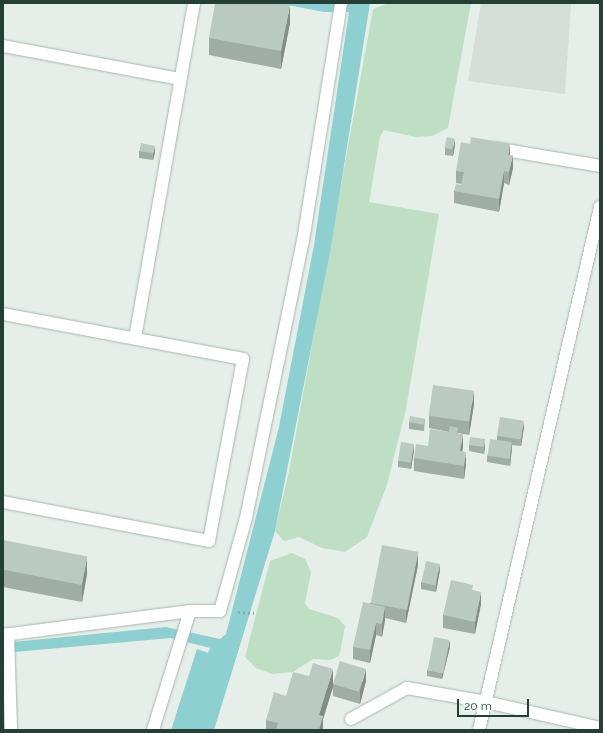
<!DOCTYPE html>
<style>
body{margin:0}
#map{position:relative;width:603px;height:733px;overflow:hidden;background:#e5eee9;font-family:Raleway,sans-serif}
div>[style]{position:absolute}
.built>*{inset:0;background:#d3ded8}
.green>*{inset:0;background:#bedfc4}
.water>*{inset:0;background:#8ecfd2}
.path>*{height:2.5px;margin-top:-1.25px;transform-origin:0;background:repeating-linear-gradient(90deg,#86b29f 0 2px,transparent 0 5px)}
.roads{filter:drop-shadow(0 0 1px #a7b6b0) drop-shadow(0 0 1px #a7b6b0)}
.lane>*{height:12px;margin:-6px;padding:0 6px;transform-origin:6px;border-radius:6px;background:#fff}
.street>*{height:12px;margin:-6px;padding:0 6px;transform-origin:6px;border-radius:6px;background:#fff}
.wall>*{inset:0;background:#a0ada7}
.shaded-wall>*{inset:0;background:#828d88}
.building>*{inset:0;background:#bac9c2;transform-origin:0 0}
span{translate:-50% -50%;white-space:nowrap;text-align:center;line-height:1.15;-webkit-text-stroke:3.5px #f6faf8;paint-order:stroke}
.frame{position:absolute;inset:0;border:4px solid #244036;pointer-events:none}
.scale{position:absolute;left:457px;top:699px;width:72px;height:18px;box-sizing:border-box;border:2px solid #244036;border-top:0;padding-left:5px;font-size:12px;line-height:14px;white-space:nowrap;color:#244036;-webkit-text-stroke:3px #f6faf8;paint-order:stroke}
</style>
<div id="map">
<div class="built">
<div style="clip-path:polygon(481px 3px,571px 3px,565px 94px,468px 81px)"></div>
</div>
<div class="green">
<div style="clip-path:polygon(389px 3px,471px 3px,448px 128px,432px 136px,416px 137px,384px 130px,380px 137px,369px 202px,439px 214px,406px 409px,387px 485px,367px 537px,345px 552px,322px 548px,299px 537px,284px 541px,275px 531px,289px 471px,373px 9px)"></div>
<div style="clip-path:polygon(292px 553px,305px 559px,311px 572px,305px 603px,309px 609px,338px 618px,345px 626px,342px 643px,339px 656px,330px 660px,313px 659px,293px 672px,272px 674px,256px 668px,245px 657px,270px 561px)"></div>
</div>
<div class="water">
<div style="clip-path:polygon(277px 3px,370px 3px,331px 247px,275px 531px,214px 730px,171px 730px,197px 649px,208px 653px,210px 648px,171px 638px,3px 653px,3px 643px,166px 627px,220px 639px,226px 634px,279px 427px,314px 245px,349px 12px,324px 12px)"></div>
</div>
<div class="path">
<div style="left:238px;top:612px;width:16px;rotate:4deg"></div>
</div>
<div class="roads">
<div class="lane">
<div style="left:3px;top:46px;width:180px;rotate:10.6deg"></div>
<div style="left:494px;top:148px;width:108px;rotate:9.6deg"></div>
<div style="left:3px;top:314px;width:244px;rotate:10.6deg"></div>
<div style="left:243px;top:359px;width:185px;rotate:100.6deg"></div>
<div style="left:209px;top:541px;width:210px;rotate:-169.3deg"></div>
<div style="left:135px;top:338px;width:340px;rotate:-80deg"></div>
<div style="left:351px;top:719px;width:64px;rotate:-29deg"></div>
<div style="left:407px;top:688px;width:80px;rotate:10deg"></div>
</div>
<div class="street">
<div style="left:190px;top:611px;width:30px"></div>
<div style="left:220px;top:611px;width:97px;rotate:-74.4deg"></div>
<div style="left:246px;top:518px;width:283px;rotate:-78.4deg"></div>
<div style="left:303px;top:241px;width:241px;rotate:-80.9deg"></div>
<div style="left:8px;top:634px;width:96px;rotate:88.2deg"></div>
<div style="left:3px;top:635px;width:189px;rotate:-7.3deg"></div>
<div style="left:190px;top:611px;width:125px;rotate:107.3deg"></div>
<div style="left:486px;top:702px;width:117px;rotate:12.8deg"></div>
<div style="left:479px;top:730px;width:537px;rotate:-76.97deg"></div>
</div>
</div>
<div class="wall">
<div style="clip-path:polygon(290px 23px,281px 69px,209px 55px,209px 38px)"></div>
<div style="clip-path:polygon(455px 145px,453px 156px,445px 155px,445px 148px)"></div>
<div style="clip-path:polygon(139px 151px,155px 152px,153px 160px,139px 158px)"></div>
<div style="clip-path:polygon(510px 155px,513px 168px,509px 185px,504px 183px,499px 212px,454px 203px,454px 191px,461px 185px,462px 184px,456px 183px,456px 171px)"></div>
<div style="clip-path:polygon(474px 404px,469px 435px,458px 433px,463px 447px,462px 451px,466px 464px,464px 479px,414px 471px,414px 458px,428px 446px,449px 432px,429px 428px,429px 416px)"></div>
<div style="clip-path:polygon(425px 419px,424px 431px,409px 429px,409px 422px)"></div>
<div style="clip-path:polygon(524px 427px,521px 446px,512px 445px,510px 466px,487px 462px,487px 456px,497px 440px,497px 436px)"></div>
<div style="clip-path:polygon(469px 445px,485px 446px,484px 454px,469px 451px)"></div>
<div style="clip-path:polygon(414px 450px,411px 469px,398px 467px,398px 461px)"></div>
<div style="clip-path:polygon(3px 540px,87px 574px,82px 602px,3px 587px)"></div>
<div style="clip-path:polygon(418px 565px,406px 623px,385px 618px,382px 637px,376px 635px,370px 663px,353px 659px,353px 647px,370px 603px)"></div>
<div style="clip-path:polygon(440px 570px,436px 592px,421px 589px,421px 582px)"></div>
<div style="clip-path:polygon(473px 590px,481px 604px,475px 634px,443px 628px,443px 615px)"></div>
<div style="clip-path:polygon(450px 647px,442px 679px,427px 676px,427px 670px)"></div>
<div style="clip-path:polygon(366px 681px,360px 704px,333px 696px,333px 684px)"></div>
<div style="clip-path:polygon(333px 687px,323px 719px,323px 730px,266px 730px,266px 720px,286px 696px)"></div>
</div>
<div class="shaded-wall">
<div style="clip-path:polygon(290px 5px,290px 23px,281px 69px,281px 51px)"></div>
<div style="clip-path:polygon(455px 139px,455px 145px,453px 156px,453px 149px)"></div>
<div style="clip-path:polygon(510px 144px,510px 157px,508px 155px)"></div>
<div style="clip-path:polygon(155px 146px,155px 152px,153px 160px,153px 154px)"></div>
<div style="clip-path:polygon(513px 155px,513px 168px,509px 185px,509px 172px)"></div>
<div style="clip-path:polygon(504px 171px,504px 183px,499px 212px,499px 199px)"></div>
<div style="clip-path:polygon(474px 391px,474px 404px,469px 435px,469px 422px)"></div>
<div style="clip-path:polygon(524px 421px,524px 427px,521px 446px,521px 440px)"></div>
<div style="clip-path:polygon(463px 434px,463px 447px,460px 464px,460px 451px)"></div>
<div style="clip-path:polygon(485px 439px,485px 446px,484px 454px,484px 447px)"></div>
<div style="clip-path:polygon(512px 442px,512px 449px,510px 466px,510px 460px)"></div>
<div style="clip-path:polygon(414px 444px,414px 450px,411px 469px,411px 463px)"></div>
<div style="clip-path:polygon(466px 452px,466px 464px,464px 479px,464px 466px)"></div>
<div style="clip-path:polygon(418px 552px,418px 565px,406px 623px,406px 610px)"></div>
<div style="clip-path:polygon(87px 556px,87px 574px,82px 602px,82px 584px)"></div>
<div style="clip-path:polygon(440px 564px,440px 570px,436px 592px,436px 585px)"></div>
<div style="clip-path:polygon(481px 592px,481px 604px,475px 634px,475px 622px)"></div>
<div style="clip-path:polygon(385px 607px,385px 620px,382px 637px,382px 624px)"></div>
<div style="clip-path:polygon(376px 623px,376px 635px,370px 663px,370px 650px)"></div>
<div style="clip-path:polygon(450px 640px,450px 647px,442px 679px,442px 673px)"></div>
<div style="clip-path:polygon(333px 669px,333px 687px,323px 719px,323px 730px,319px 730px,319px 715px)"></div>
<div style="clip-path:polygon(366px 669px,366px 681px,360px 704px,360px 691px)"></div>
</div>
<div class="building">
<div style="clip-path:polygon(215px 3px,277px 3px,290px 5px,281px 51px,209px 38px)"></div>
<div style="left:447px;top:137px;width:8px;height:11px;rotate:14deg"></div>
<div style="clip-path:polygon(471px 137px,510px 144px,508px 155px,513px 155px,509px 172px,504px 171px,499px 199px,454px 191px,456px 184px,461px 185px,464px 172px,456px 171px,461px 142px,470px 144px)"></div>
<div style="left:141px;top:143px;width:14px;height:8px;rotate:12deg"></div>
<div style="left:433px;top:385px;width:41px;height:31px;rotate:8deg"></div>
<div style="left:410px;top:416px;width:15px;height:6px;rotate:11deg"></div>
<div style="left:500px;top:417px;width:24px;height:19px;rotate:9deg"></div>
<div style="clip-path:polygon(450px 426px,458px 428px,457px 434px,463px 434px,460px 451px,466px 452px,464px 466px,414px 458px,416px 444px,428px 446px,430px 429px,449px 432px)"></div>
<div style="left:470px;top:437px;width:15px;height:8px;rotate:8deg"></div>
<div style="left:490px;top:439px;width:22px;height:17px;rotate:8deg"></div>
<div style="left:401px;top:442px;width:13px;height:19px;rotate:9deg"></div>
<div style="left:3px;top:540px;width:86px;height:29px;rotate:11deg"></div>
<div style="left:382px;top:545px;width:37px;height:59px;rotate:11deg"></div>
<div style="left:426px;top:561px;width:14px;height:22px;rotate:12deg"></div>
<div style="clip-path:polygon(451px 580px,473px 585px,472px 590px,481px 592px,475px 622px,443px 615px)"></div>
<div style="clip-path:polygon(363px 602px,385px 607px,382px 624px,376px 623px,370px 650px,353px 647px)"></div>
<div style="left:434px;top:637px;width:16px;height:34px;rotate:11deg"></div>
<div style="left:340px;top:661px;width:27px;height:24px;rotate:17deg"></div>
<div style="clip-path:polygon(313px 663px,333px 669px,319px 715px,323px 716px,319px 730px,315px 729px,315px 730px,276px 730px,278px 723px,266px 720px,274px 692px,286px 696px,293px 672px,309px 676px)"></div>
</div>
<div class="frame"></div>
<div class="scale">20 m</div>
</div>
